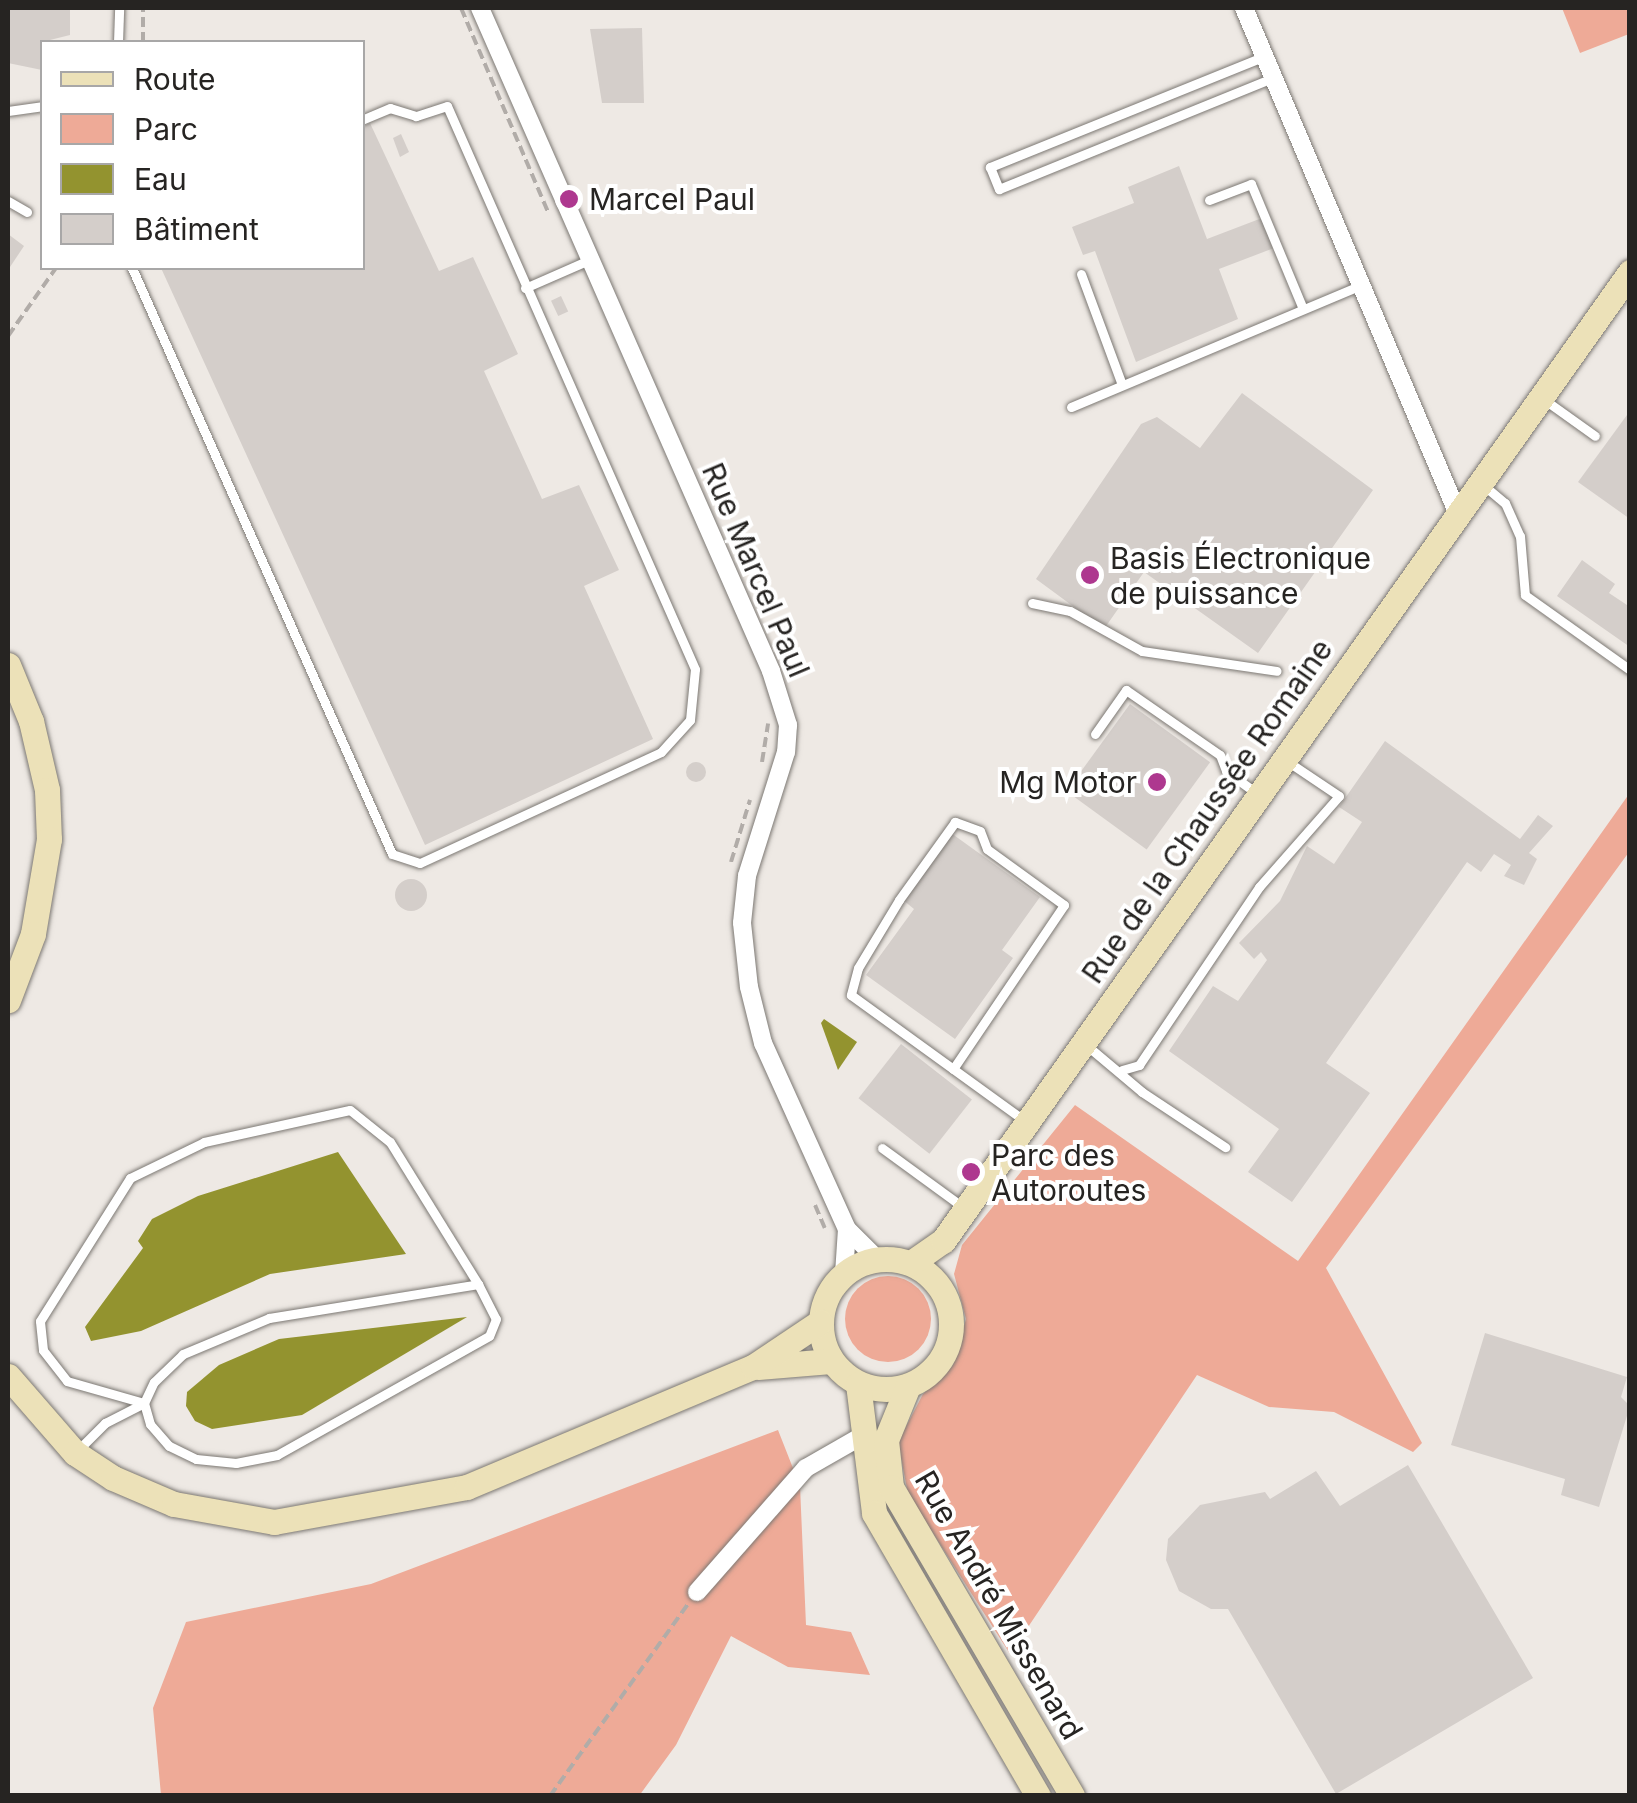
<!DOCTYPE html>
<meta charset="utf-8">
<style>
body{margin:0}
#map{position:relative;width:1637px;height:1803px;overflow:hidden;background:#eee9e4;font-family:Inter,sans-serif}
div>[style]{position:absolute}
.green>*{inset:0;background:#eeaa97}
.round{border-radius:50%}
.water>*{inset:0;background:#93932f}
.building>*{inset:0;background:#d4ceca;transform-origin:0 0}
.path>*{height:4px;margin-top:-2px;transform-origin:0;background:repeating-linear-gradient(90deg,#b1aca8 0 10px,transparent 0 15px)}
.roads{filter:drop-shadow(0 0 2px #7c7873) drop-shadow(0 0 2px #7c7873)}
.lane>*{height:9px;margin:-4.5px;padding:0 4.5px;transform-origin:4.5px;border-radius:4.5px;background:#fff}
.street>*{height:18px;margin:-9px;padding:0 9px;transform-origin:9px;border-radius:9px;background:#fff}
.secondary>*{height:25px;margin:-12.5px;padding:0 12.5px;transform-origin:12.5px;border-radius:12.5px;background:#ece1b8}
.secondary>.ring{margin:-12.5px;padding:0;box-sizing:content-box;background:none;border:25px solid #ece1b8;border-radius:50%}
.dots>*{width:28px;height:28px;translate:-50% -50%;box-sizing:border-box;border:5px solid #fff;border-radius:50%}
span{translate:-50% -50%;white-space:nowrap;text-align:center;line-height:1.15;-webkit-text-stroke:8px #fff;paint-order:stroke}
.poi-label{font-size:30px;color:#262422}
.left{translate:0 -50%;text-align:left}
.right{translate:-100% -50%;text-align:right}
.street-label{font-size:30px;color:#262422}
.frame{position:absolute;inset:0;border:10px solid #262422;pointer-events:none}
.legend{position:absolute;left:40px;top:40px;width:325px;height:230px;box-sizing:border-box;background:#fff;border:2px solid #a8a7a7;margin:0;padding:12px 18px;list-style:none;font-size:30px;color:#262422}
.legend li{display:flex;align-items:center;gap:20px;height:50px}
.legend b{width:50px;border:2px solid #a8a7a7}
</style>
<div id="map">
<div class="green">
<div style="clip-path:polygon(1562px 8px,1629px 8px,1629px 34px,1580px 53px)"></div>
<div style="clip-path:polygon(1629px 794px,1629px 852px,1326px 1268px,1422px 1443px,1413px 1452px,1334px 1412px,1269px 1407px,1197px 1375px,1010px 1654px,908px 1494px,898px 1442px,923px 1394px,953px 1365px,966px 1319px,954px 1274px,962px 1245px,1075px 1105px,1298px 1261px)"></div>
<div class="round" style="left:845px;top:1276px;width:86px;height:86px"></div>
<div style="clip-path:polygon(778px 1430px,800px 1486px,806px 1625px,851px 1632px,870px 1675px,788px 1667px,731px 1636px,676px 1745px,639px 1796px,161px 1795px,153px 1708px,186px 1622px,371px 1584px)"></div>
</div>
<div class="water">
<div style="clip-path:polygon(824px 1019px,857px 1042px,838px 1070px,821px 1023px)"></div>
<div style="clip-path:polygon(338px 1152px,406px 1254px,270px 1274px,141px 1331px,91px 1341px,85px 1327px,143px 1248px,138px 1241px,152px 1219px,198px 1196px)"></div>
<div style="clip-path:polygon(467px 1317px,302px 1415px,212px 1429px,195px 1421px,186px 1406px,187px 1392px,219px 1365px,279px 1339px)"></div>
</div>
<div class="building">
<div style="clip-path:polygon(8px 8px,70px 8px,70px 35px,42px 42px,42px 70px,8px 63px)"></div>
<div style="clip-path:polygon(642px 28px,644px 103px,602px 103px,590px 29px)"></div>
<div style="clip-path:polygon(370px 123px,439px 271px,473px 257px,518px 354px,484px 371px,542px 499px,579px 485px,619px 570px,584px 586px,653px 739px,425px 845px,161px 268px,362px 268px,362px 127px)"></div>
<div style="clip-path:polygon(401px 134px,409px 152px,400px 157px,393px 138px)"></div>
<div style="clip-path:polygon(1179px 166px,1207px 239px,1262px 218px,1274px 248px,1219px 269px,1238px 319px,1136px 362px,1095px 251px,1083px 255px,1072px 227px,1134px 203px,1128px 187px)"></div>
<div style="clip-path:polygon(8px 234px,24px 246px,8px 270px)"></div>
<div style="left:561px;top:296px;width:17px;height:11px;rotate:65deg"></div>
<div style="clip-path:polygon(1242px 393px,1373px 490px,1258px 653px,1144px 572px,1104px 629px,1036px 579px,1141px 424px,1157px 417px,1200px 448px)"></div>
<div style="clip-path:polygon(1627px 415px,1630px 417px,1630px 519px,1578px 482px)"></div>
<div style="left:1336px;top:551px;width:12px;height:15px;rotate:31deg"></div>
<div style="clip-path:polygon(1582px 560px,1615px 584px,1609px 593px,1630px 607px,1630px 647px,1557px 596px)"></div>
<div style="left:1130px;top:704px;width:99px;height:108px;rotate:36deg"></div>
<div style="clip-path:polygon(1385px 741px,1520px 839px,1538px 815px,1553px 826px,1529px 853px,1537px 859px,1524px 885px,1504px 876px,1511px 865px,1494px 854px,1481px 872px,1467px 862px,1326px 1063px,1370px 1093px,1292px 1202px,1248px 1172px,1279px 1129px,1169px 1051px,1213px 986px,1238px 1001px,1267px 960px,1261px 952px,1254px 959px,1239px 943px,1280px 901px,1307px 846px,1334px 864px,1362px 822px,1339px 807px)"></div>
<div class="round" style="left:686px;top:762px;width:20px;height:20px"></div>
<div style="clip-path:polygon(951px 833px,1040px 897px,1002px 950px,1013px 958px,955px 1039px,866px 975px,914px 909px,903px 900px)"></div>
<div class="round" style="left:395px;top:879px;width:32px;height:32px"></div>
<div style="left:901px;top:1044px;width:90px;height:69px;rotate:38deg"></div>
<div style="clip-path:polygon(1485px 1333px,1627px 1377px,1621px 1397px,1630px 1406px,1599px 1507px,1561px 1495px,1565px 1479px,1451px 1445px)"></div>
<div style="clip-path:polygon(1408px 1465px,1533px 1678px,1336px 1794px,1228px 1609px,1211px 1609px,1179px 1591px,1166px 1560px,1168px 1539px,1200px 1505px,1265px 1492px,1270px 1499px,1316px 1471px,1340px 1506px)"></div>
</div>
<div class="path">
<div style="left:461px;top:8px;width:224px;rotate:66.9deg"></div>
<div style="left:143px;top:42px;width:34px;rotate:-90deg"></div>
<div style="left:8px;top:336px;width:83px;rotate:-54.8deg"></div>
<div style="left:762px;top:762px;width:39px;rotate:-81deg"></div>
<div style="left:731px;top:862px;width:65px;rotate:-73deg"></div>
<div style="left:815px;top:1205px;width:25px;rotate:67deg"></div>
<div style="left:550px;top:1796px;width:236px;rotate:-54.3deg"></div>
</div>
<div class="roads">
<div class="lane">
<div style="left:118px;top:42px;width:34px;rotate:-88deg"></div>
<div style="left:1265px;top:56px;width:297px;rotate:158deg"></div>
<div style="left:990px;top:167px;width:24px;rotate:68deg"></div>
<div style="left:999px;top:189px;width:296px;rotate:-22.1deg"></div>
<div style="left:8px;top:111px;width:34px;rotate:-8deg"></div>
<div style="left:1209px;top:200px;width:45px;rotate:-20.9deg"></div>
<div style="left:1251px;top:184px;width:135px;rotate:67.4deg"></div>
<div style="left:8px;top:201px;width:22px;rotate:30deg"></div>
<div style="left:132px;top:268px;width:641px;rotate:66.07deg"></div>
<div style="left:392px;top:854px;width:29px;rotate:18deg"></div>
<div style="left:420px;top:863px;width:265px;rotate:-24.7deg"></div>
<div style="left:661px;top:752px;width:43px;rotate:-47.8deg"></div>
<div style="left:690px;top:720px;width:51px;rotate:-84.4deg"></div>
<div style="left:695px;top:669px;width:615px;rotate:-113.77deg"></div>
<div style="left:447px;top:106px;width:33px;rotate:162deg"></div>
<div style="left:416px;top:116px;width:27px;rotate:-163deg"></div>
<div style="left:390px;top:108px;width:30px;rotate:157deg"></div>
<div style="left:1081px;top:274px;width:118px;rotate:69.7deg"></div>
<div style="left:525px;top:288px;width:72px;rotate:-23.7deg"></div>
<div style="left:1542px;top:398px;width:65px;rotate:35.6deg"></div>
<div style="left:1071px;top:407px;width:312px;rotate:-22.8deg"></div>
<div style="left:1482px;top:484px;width:30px;rotate:40deg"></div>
<div style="left:1505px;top:503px;width:36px;rotate:66deg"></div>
<div style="left:1520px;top:536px;width:59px;rotate:85.2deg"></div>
<div style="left:1525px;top:595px;width:129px;rotate:35.5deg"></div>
<div style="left:1032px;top:603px;width:39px;rotate:12deg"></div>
<div style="left:1070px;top:611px;width:82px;rotate:29.1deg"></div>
<div style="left:1142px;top:651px;width:136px;rotate:8.4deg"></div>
<div style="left:1095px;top:734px;width:54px;rotate:-54.8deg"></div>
<div style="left:1126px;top:690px;width:114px;rotate:34.7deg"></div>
<div style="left:1220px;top:755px;width:17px;rotate:69deg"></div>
<div style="left:1226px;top:771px;width:37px;rotate:36deg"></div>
<div style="left:1085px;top:1044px;width:75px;rotate:40.1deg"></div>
<div style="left:1142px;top:1092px;width:100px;rotate:33.5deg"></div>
<div style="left:953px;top:1069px;width:198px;rotate:-55.9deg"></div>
<div style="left:1064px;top:905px;width:95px;rotate:-144deg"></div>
<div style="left:987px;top:849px;width:19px;rotate:-111deg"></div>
<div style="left:980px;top:831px;width:27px;rotate:-160deg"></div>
<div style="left:955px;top:822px;width:96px;rotate:125.7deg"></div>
<div style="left:899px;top:900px;width:79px;rotate:121.1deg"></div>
<div style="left:858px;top:968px;width:28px;rotate:105deg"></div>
<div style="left:851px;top:995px;width:215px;rotate:35.9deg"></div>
<div style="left:1122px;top:1070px;width:18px;rotate:-16deg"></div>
<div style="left:1139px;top:1065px;width:215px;rotate:-56deg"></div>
<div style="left:1259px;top:887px;width:121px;rotate:-48.7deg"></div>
<div style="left:1339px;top:796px;width:63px;rotate:-146.1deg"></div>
<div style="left:882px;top:1148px;width:100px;rotate:36.1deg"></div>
<div style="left:144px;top:1403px;width:80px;rotate:-164.1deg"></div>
<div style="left:67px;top:1381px;width:39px;rotate:-128deg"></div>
<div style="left:43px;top:1350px;width:29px;rotate:-96deg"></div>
<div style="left:40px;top:1321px;width:169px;rotate:-57.8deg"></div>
<div style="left:130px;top:1178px;width:82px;rotate:-25.9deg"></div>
<div style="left:204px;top:1142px;width:149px;rotate:-12.4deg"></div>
<div style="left:350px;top:1110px;width:51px;rotate:38.7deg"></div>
<div style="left:390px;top:1142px;width:167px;rotate:58.2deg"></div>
<div style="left:77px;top:1451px;width:40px;rotate:-45deg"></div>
<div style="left:105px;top:1423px;width:44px;rotate:-27.1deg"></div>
<div style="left:144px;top:1403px;width:23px;rotate:-65deg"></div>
<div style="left:154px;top:1382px;width:40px;rotate:-44deg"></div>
<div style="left:183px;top:1354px;width:93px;rotate:-22.7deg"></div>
<div style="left:269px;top:1318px;width:212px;rotate:-9.2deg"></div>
<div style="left:478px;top:1284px;width:39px;rotate:63deg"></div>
<div style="left:496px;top:1319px;width:18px;rotate:112deg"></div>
<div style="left:489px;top:1336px;width:243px;rotate:150.7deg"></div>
<div style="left:277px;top:1455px;width:42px;rotate:169deg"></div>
<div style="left:236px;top:1463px;width:40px;rotate:-174.3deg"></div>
<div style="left:196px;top:1459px;width:30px;rotate:-154deg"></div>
<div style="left:169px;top:1446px;width:29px;rotate:-131deg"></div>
<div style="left:150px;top:1424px;width:22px;rotate:-106deg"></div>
</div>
<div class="street">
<div style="left:480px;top:8px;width:724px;rotate:66.3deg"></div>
<div style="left:771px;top:671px;width:57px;rotate:72.5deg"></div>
<div style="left:788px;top:725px;width:27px;rotate:94deg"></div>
<div style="left:786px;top:752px;width:130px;rotate:107.5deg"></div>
<div style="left:747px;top:876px;width:47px;rotate:96.1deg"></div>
<div style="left:742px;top:923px;width:64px;rotate:83.8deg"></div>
<div style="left:749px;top:987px;width:58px;rotate:76deg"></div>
<div style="left:763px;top:1043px;width:204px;rotate:65.7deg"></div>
<div style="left:847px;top:1229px;width:42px;rotate:45deg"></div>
<div style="left:1244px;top:8px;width:549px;rotate:67.08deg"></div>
<div style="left:844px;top:1274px;width:45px;rotate:-86.2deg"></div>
<div style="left:697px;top:1592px;width:165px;rotate:-48.7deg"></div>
<div style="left:806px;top:1468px;width:70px;rotate:-29.8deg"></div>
</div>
<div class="secondary">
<div style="left:8px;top:665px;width:61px;rotate:67.7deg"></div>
<div style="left:31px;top:721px;width:71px;rotate:76.9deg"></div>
<div style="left:47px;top:790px;width:49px;rotate:87.7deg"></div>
<div style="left:49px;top:839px;width:96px;rotate:99.6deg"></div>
<div style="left:33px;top:934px;width:71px;rotate:110.7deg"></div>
<div class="ring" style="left:821px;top:1259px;width:105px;height:105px"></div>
<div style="left:911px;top:1263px;width:39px;rotate:-35deg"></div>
<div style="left:943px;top:1241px;width:1188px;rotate:-54.66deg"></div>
<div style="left:758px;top:1367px;width:73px;rotate:-4.7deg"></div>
<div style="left:8px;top:1376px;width:102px;rotate:49deg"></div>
<div style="left:75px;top:1453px;width:45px;rotate:33.3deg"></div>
<div style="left:113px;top:1478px;width:66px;rotate:23.1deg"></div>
<div style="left:174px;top:1504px;width:102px;rotate:10.2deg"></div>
<div style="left:274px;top:1522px;width:196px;rotate:-10.3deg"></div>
<div style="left:467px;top:1487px;width:310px;rotate:-22.8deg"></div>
<div style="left:753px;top:1367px;width:81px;rotate:-33.9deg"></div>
<div style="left:858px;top:1384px;width:130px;rotate:82.9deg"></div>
<div style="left:874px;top:1513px;width:327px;rotate:59.9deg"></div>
<div style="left:908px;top:1386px;width:58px;rotate:112.2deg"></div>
<div style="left:886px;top:1440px;width:47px;rotate:83.9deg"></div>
<div style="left:891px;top:1487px;width:358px;rotate:59.6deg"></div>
</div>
</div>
<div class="dots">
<div style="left:569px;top:199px;background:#ae388f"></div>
<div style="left:1090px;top:575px;background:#ae388f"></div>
<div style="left:1157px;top:782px;background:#ae388f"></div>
<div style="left:971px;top:1172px;background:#ae388f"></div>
</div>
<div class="poi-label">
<span class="left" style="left:589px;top:199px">Marcel Paul</span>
<span class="left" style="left:1110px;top:575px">Basis Électronique<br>de puissance</span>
<span class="right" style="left:1137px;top:782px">Mg Motor</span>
<span class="left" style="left:991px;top:1172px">Parc des<br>Autoroutes</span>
</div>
<div class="street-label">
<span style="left:756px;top:570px;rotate:67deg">Rue Marcel Paul</span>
<span style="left:1207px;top:811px;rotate:-55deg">Rue de la Chaussée Romaine</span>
<span style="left:999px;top:1605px;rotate:60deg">Rue André Missenard</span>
</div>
<div class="frame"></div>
<ul class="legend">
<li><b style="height:12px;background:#ece1b8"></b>Route</li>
<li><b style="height:28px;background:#eeaa97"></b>Parc</li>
<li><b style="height:28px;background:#93932f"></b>Eau</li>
<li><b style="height:28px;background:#d4ceca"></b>Bâtiment</li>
</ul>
</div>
